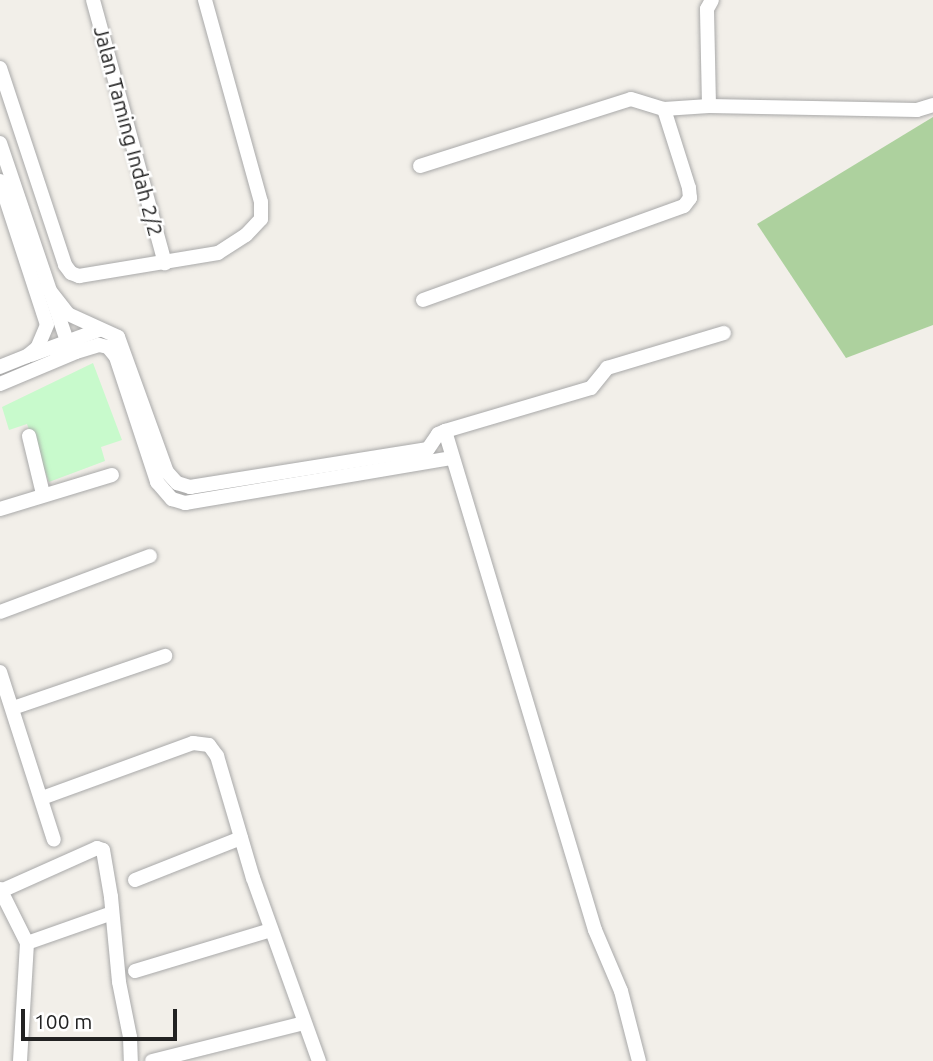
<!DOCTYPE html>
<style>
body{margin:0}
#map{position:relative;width:933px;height:1061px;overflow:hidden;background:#f2efe9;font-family:Ubuntu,sans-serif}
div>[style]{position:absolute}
.forest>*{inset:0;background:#add19e}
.park>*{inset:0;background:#c8facc}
.roads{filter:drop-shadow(0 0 2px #a9a9a9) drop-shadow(0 0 2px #a9a9a9)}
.minor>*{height:14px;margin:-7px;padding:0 7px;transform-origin:7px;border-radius:7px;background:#fff}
span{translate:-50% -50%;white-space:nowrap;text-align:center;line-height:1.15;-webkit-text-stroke:5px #fff;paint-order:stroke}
.street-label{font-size:21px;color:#222}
.scale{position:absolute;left:21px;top:1009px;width:156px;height:32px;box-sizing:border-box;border:4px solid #222;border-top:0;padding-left:9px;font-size:21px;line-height:24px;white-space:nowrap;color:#222;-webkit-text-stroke:5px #fff;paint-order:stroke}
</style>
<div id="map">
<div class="forest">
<div style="clip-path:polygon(933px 117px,933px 325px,846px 358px,757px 224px)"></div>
</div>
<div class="park">
<div style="clip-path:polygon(93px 363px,122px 440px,101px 447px,105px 461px,49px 482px,27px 424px,9px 430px,2px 407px)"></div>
</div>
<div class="roads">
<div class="minor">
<div style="left:93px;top:0;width:273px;rotate:74.7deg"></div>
<div style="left:0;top:68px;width:207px;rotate:71.7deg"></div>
<div style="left:65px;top:265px;width:10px;rotate:53deg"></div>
<div style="left:71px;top:273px;width:9px;rotate:21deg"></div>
<div style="left:79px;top:276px;width:141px;rotate:-9.4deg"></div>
<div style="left:218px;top:253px;width:33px;rotate:-33deg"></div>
<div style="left:246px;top:235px;width:22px;rotate:-47deg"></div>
<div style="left:261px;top:219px;width:17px;rotate:-90deg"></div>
<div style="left:261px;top:202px;width:210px;rotate:-105.5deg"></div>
<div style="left:709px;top:106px;width:97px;rotate:-91.2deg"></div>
<div style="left:707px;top:9px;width:10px;rotate:-61deg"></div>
<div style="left:0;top:143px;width:209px;rotate:71.3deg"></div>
<div style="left:67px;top:341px;width:21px;rotate:121deg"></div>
<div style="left:420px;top:166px;width:221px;rotate:-17.6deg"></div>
<div style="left:631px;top:99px;width:34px;rotate:17deg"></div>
<div style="left:664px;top:109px;width:45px;rotate:-3.8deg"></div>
<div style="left:709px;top:106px;width:208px;rotate:1.1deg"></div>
<div style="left:917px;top:110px;width:17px;rotate:-17deg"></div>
<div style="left:0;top:181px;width:151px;rotate:71.9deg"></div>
<div style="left:47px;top:325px;width:25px;rotate:113deg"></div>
<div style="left:37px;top:348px;width:13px;rotate:141deg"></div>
<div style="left:27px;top:356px;width:29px;rotate:158deg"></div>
<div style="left:47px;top:287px;width:34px;rotate:52deg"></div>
<div style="left:68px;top:314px;width:55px;rotate:24.7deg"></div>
<div style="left:118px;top:337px;width:144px;rotate:70.1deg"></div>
<div style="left:167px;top:472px;width:15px;rotate:48deg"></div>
<div style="left:177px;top:483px;width:14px;rotate:17deg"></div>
<div style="left:190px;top:487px;width:241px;rotate:-9.1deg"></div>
<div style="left:428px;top:449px;width:18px;rotate:-56deg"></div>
<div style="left:438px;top:434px;width:8px;rotate:-23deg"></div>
<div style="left:445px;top:431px;width:152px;rotate:-16.4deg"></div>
<div style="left:591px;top:388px;width:26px;rotate:-51deg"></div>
<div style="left:607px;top:368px;width:122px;rotate:-16.7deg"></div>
<div style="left:423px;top:300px;width:277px;rotate:-19.8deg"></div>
<div style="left:684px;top:206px;width:10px;rotate:-53deg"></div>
<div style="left:690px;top:198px;width:10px;rotate:-96deg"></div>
<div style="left:689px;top:188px;width:83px;rotate:-107.6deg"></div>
<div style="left:31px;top:355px;width:72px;rotate:-20.2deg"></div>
<div style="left:0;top:384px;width:82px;rotate:-22.8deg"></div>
<div style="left:76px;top:352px;width:24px;rotate:-17deg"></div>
<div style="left:99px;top:345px;width:9px;rotate:13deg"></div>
<div style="left:108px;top:347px;width:13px;rotate:51deg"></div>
<div style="left:116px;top:357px;width:132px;rotate:71.8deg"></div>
<div style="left:157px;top:482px;width:23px;rotate:49deg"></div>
<div style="left:172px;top:499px;width:14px;rotate:17deg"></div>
<div style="left:185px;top:503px;width:271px;rotate:-9.6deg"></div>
<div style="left:445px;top:431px;width:521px;rotate:73.27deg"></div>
<div style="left:595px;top:930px;width:66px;rotate:66.9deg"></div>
<div style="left:621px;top:991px;width:72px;rotate:75.6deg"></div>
<div style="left:29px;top:436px;width:60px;rotate:76.4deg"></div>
<div style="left:0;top:509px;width:117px;rotate:-16.9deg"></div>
<div style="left:0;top:612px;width:160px;rotate:-20.5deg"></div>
<div style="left:0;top:672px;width:176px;rotate:72.2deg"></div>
<div style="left:13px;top:708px;width:161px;rotate:-18.9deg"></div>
<div style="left:42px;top:798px;width:161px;rotate:-20deg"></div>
<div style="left:193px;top:743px;width:16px;rotate:7deg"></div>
<div style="left:209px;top:745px;width:14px;rotate:54deg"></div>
<div style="left:217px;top:756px;width:127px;rotate:73.6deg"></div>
<div style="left:253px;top:878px;width:195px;rotate:70.2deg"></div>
<div style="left:135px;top:880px;width:114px;rotate:-21.6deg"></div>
<div style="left:0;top:889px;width:60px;rotate:63.4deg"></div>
<div style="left:27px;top:943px;width:118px;rotate:93.4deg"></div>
<div style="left:1px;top:891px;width:105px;rotate:-24.1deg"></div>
<div style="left:97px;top:848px;width:6px;rotate:18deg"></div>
<div style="left:103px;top:850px;width:48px;rotate:80.3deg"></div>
<div style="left:111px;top:897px;width:85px;rotate:84.6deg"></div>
<div style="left:119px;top:982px;width:56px;rotate:78.7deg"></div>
<div style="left:130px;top:1037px;width:24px;rotate:88deg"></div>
<div style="left:27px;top:943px;width:90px;rotate:-19.4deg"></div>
<div style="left:135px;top:971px;width:142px;rotate:-16.8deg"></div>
<div style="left:152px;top:1061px;width:157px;rotate:-14deg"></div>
</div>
</div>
<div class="street-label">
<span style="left:129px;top:131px;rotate:75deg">Jalan Taming Indah 2/2</span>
</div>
<div class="scale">100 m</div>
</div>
